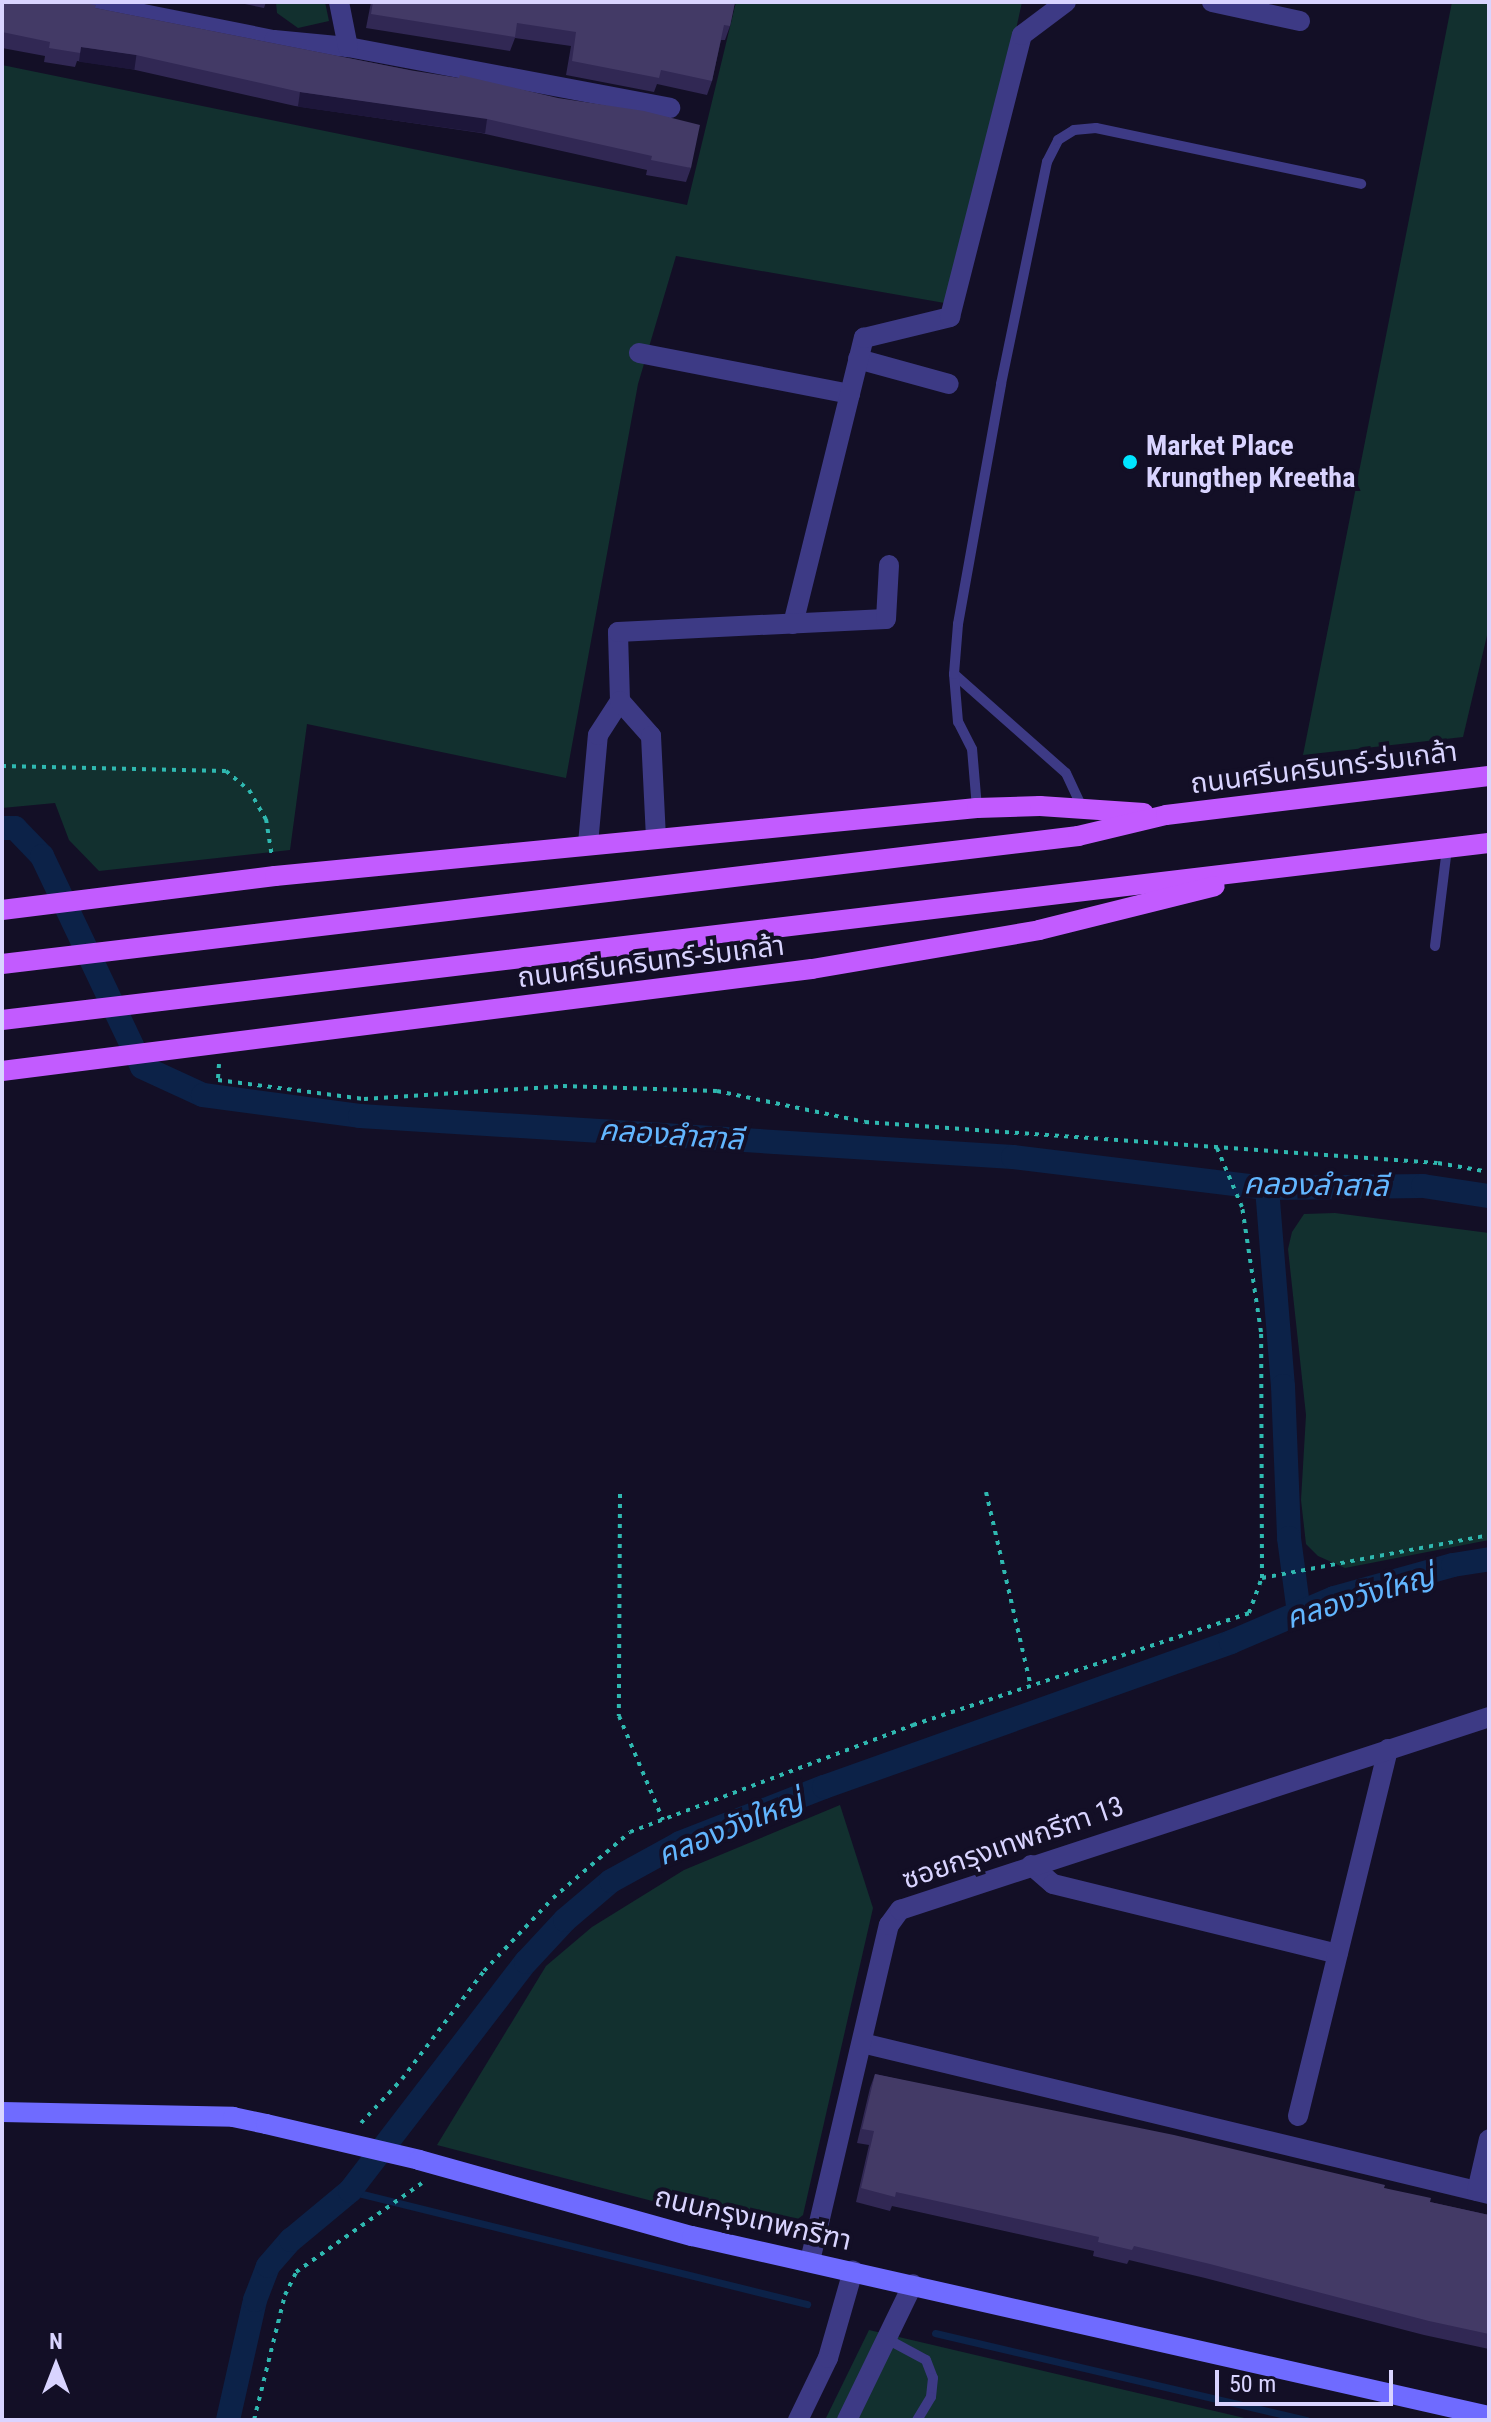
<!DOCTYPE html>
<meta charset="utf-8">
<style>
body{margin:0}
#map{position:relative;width:1491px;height:2422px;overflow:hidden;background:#130f26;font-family:"Roboto Condensed","Noto Sans Thai",sans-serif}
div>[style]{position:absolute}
.green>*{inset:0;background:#12302f}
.stream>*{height:7px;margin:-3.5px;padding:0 3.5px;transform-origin:3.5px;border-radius:3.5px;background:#0c2248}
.canal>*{height:24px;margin:-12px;padding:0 12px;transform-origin:12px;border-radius:12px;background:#0c2248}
.path>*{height:4px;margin-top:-2px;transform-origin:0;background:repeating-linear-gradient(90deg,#2fb8b0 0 4px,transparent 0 10px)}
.service>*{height:10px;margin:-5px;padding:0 5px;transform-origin:5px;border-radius:5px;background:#3d3a85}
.minor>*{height:20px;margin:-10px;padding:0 10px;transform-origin:10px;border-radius:10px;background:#3d3a85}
.secondary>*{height:20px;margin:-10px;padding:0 10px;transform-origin:10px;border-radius:10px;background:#6f6bff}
.primary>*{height:20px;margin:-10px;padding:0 10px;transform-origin:10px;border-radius:10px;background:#c25bff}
.wall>*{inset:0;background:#312854}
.shaded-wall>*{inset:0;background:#1d163a;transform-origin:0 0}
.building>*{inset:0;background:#433a66}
.dots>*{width:22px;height:22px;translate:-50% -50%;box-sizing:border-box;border:4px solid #130f26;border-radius:50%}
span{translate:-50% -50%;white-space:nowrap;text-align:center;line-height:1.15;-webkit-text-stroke:8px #130f26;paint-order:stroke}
.poi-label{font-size:28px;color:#d9d4ff;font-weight:700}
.left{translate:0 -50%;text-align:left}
.street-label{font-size:28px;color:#d9d4ff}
.water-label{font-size:30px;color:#62b6ff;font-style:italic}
.frame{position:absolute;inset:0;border:4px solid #d9d4ff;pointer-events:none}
.north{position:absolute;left:16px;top:2326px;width:80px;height:80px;-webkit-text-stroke:6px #130f26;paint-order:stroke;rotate:0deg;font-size:22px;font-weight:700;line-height:32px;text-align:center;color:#d9d4ff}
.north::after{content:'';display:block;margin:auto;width:28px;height:36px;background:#d9d4ff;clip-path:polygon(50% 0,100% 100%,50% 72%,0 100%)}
.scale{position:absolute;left:1215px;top:2370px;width:178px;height:36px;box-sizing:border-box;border:4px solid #d9d4ff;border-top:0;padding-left:10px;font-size:24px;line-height:28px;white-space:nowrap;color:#d9d4ff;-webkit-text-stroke:6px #130f26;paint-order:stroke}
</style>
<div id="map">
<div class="green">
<div style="clip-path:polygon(276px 2px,325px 2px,329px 21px,298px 28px,277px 13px)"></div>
<div style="clip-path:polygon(736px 2px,1022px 2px,956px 305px,676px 256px,638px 384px,566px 778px,307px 724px,290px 850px,99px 871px,69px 840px,55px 803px,2px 808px,2px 65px,687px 205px)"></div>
<div style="clip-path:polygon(1452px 2px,1489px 2px,1489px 627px,1463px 737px,1303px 755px)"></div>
<div style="clip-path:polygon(1335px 1213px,1489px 1233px,1489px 1540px,1345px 1568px,1318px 1556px,1306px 1544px,1301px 1500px,1306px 1415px,1288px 1249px,1292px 1232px,1304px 1214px)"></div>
<div style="clip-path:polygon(840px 1805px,873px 1908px,803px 2215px,779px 2234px,437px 2145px,546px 1966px,592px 1927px,684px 1870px)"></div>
<div style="clip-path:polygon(869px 2330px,1253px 2420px,825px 2420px)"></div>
</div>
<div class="stream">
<div style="left:350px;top:2191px;width:471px;rotate:13.9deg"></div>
<div style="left:935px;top:2333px;width:382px;rotate:13.2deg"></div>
</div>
<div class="canal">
<div style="left:2px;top:828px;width:13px"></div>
<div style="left:15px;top:828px;width:39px;rotate:46deg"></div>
<div style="left:42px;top:856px;width:233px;rotate:64.6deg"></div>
<div style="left:142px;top:1067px;width:67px;rotate:24.7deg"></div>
<div style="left:203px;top:1095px;width:158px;rotate:7.6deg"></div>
<div style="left:360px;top:1116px;width:654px;rotate:3.59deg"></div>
<div style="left:1013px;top:1157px;width:256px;rotate:7deg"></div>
<div style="left:1267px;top:1188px;width:156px;rotate:-0.7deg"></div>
<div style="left:1423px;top:1186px;width:67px;rotate:8.6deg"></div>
<div style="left:1267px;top:1188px;width:199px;rotate:85.4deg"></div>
<div style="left:1283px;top:1386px;width:152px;rotate:87.7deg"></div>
<div style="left:1289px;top:1538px;width:76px;rotate:82.4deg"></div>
<div style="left:228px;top:2420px;width:123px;rotate:-77.3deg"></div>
<div style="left:255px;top:2300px;width:36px;rotate:-69deg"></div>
<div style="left:268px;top:2266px;width:35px;rotate:-49deg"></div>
<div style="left:291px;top:2240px;width:77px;rotate:-39.7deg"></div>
<div style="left:350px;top:2191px;width:289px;rotate:-52.5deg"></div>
<div style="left:526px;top:1962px;width:57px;rotate:-47.1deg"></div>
<div style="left:565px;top:1920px;width:60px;rotate:-40.3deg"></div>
<div style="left:611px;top:1881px;width:79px;rotate:-28.8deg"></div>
<div style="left:680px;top:1843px;width:155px;rotate:-21.3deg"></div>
<div style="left:824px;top:1787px;width:432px;rotate:-19.6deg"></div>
<div style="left:1231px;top:1642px;width:112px;rotate:-23.1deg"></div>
<div style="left:1334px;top:1598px;width:123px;rotate:-15.5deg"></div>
<div style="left:1453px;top:1565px;width:36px;rotate:-9deg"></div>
</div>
<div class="path">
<div style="left:2px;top:766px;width:224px;rotate:1.3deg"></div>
<div style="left:226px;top:771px;width:30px;rotate:40deg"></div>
<div style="left:249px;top:790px;width:34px;rotate:60deg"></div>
<div style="left:266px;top:819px;width:38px;rotate:81deg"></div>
<div style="left:219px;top:1064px;width:16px;rotate:94deg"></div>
<div style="left:218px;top:1080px;width:147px;rotate:7.4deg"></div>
<div style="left:364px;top:1099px;width:199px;rotate:-3.7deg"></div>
<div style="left:563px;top:1086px;width:154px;rotate:1.9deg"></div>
<div style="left:717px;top:1091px;width:151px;rotate:11.8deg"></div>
<div style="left:865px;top:1122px;width:574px;rotate:4.09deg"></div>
<div style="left:1438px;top:1163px;width:52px;rotate:10deg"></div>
<div style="left:986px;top:1492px;width:200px;rotate:77deg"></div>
<div style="left:620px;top:1494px;width:222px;rotate:90.3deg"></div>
<div style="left:619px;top:1716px;width:113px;rotate:67.1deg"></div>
<div style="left:1262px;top:1578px;width:231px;rotate:-10.7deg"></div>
<div style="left:361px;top:2123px;width:60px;rotate:-47deg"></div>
<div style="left:402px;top:2079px;width:136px;rotate:-52.8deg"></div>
<div style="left:484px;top:1971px;width:100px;rotate:-46.6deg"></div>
<div style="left:553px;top:1898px;width:101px;rotate:-40.6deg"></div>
<div style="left:630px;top:1832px;width:303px;rotate:-20.7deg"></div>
<div style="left:913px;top:1725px;width:354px;rotate:-18.4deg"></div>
<div style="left:1249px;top:1613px;width:37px;rotate:-70deg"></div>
<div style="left:1262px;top:1578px;width:246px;rotate:-90.2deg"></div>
<div style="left:1261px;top:1332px;width:126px;rotate:-98.6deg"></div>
<div style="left:1242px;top:1207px;width:64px;rotate:-113deg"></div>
<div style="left:254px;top:2420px;width:129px;rotate:-76.1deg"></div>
<div style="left:285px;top:2295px;width:25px;rotate:-64deg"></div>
<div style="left:296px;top:2272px;width:154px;rotate:-35.2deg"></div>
</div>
<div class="service">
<div style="left:954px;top:674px;width:149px;rotate:41.5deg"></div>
<div style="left:1066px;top:773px;width:40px;rotate:65deg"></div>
<div style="left:977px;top:808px;width:59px;rotate:-94.8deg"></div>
<div style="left:972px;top:749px;width:30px;rotate:-117deg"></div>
<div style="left:958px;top:722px;width:48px;rotate:-94.8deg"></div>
<div style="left:954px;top:674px;width:50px;rotate:-85.4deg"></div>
<div style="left:958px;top:624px;width:244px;rotate:-79.8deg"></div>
<div style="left:1001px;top:384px;width:227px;rotate:-78.3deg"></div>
<div style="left:1047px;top:162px;width:25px;rotate:-63deg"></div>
<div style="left:1058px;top:140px;width:19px;rotate:-32deg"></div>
<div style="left:1074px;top:130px;width:22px;rotate:-5deg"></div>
<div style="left:1096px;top:128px;width:271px;rotate:11.9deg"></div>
<div style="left:1435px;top:946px;width:99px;rotate:-83deg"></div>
<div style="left:887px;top:2339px;width:44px;rotate:28.3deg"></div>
<div style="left:926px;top:2360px;width:19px;rotate:69deg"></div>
<div style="left:933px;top:2378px;width:19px;rotate:96deg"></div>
<div style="left:931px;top:2397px;width:27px;rotate:121deg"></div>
</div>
<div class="minor">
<div style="left:83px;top:2px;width:195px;rotate:11.3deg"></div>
<div style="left:274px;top:40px;width:74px;rotate:5.4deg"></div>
<div style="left:348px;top:47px;width:328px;rotate:10.7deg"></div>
<div style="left:339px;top:2px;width:46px;rotate:78.7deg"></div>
<div style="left:1212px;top:2px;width:90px;rotate:12.2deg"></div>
<div style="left:639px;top:353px;width:215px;rotate:11deg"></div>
<div style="left:858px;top:359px;width:94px;rotate:15.4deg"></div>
<div style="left:793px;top:624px;width:295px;rotate:-76.1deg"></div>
<div style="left:864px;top:338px;width:89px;rotate:-13.7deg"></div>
<div style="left:950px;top:317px;width:291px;rotate:-75.7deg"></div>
<div style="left:1022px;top:35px;width:55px;rotate:-36.9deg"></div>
<div style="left:620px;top:701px;width:69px;rotate:-91.7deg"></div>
<div style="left:618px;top:632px;width:268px;rotate:-2.8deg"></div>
<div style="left:886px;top:619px;width:54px;rotate:-86.8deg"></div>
<div style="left:588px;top:844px;width:109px;rotate:-84.8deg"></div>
<div style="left:598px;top:735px;width:40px;rotate:-57.1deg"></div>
<div style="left:620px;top:701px;width:47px;rotate:48.5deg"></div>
<div style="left:651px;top:736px;width:102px;rotate:87.2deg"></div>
<div style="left:1031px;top:1865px;width:29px;rotate:41deg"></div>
<div style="left:1053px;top:1884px;width:293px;rotate:13.8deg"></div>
<div style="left:862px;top:2043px;width:645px;rotate:13.54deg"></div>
<div style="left:1298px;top:2116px;width:378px;rotate:-76.2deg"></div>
<div style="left:1477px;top:2191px;width:53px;rotate:-77deg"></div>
<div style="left:810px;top:2261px;width:345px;rotate:-76.8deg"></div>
<div style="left:889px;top:1925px;width:19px;rotate:-54deg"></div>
<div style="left:900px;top:1910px;width:620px;rotate:-18.14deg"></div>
<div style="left:798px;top:2420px;width:69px;rotate:-64.2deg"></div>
<div style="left:828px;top:2358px;width:91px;rotate:-74deg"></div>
<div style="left:847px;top:2420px;width:151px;rotate:-64.1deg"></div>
</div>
<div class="secondary">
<div style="left:2px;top:2112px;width:231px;rotate:1.2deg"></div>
<div style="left:233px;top:2117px;width:34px;rotate:12deg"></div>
<div style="left:266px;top:2124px;width:157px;rotate:13.2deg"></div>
<div style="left:419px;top:2160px;width:283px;rotate:15.6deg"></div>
<div style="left:692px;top:2236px;width:817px;rotate:12.73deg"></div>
</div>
<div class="primary">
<div style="left:2px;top:910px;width:275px;rotate:-7.1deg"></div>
<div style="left:275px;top:876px;width:705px;rotate:-5.53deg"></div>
<div style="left:977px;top:808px;width:63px;rotate:-1.8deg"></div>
<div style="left:1040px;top:806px;width:104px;rotate:3.9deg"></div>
<div style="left:2px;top:964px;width:1084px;rotate:-6.78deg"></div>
<div style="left:1078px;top:836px;width:90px;rotate:-13.4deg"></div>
<div style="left:1166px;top:815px;width:325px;rotate:-6.9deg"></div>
<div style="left:2px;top:1020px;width:1497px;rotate:-6.79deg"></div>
<div style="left:2px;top:1071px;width:816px;rotate:-7.18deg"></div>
<div style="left:812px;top:969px;width:230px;rotate:-9.7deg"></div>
<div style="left:1039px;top:930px;width:181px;rotate:-14deg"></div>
</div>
<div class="wall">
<div style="clip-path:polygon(2px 2px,95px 8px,409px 70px,691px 168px,686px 182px,646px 175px,647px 170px,481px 133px,295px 106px,131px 69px,77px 61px,75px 67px,44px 62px,45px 56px,2px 48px)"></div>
<div style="clip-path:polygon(235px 2px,266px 2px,264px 8px)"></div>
<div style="clip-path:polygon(371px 2px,735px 2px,730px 26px,725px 40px,721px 40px,712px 81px,707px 95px,657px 84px,654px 92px,566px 75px,571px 46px,515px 38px,510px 51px,366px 28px)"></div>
<div style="clip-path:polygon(875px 2074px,1384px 2188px,1430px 2202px,1489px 2215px,1489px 2349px,1424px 2335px,1205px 2278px,1129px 2260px,1127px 2264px,1093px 2256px,1094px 2251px,892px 2206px,890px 2211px,856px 2202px,869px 2145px,857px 2143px,870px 2088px)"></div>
</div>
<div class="shaded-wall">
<div style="left:81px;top:47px;width:56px;height:15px;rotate:8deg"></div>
<div style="left:300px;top:92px;width:189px;height:15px;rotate:8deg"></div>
</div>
<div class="building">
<div style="clip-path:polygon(2px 2px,78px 2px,96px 5px,95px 8px,409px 70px,459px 78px,460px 75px,558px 98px,644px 111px,700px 125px,691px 168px,651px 160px,652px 156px,487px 119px,300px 92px,136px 55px,81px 47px,80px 53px,49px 48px,50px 42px,2px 32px)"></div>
<div style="clip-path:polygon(373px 2px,735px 2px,730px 26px,724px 25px,712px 81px,661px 70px,659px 78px,572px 61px,576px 32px,517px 23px,515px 37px,371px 14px)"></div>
<div style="clip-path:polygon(875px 2074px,1174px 2135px,1385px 2185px,1384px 2188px,1431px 2198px,1430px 2202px,1489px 2215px,1489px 2334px,1429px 2321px,1210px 2264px,1134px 2246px,1132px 2250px,1098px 2242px,1099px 2237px,896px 2192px,895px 2197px,861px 2188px,874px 2131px,862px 2129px)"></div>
</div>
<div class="dots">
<div style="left:1130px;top:462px;background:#00e5ff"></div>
</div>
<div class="poi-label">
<span class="left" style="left:1146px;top:462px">Market Place<br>Krungthep Kreetha</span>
</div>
<div class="street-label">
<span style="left:1324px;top:768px;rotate:-7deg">ถนนศรีนครินทร์-ร่มเกล้า</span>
<span style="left:651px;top:962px;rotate:-7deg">ถนนศรีนครินทร์-ร่มเกล้า</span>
<span style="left:1013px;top:1843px;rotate:-19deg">ซอยกรุงเทพกรีฑา 13</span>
<span style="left:753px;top:2219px;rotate:13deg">ถนนกรุงเทพกรีฑา</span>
</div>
<div class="water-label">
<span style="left:671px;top:1135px;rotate:4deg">คลองลำสาลี</span>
<span style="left:1316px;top:1185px;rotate:1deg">คลองลำสาลี</span>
<span style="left:1360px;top:1597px;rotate:-17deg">คลองวังใหญ่</span>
<span style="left:730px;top:1828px;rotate:-22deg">คลองวังใหญ่</span>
</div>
<div class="frame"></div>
<div class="north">N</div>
<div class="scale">50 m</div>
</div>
